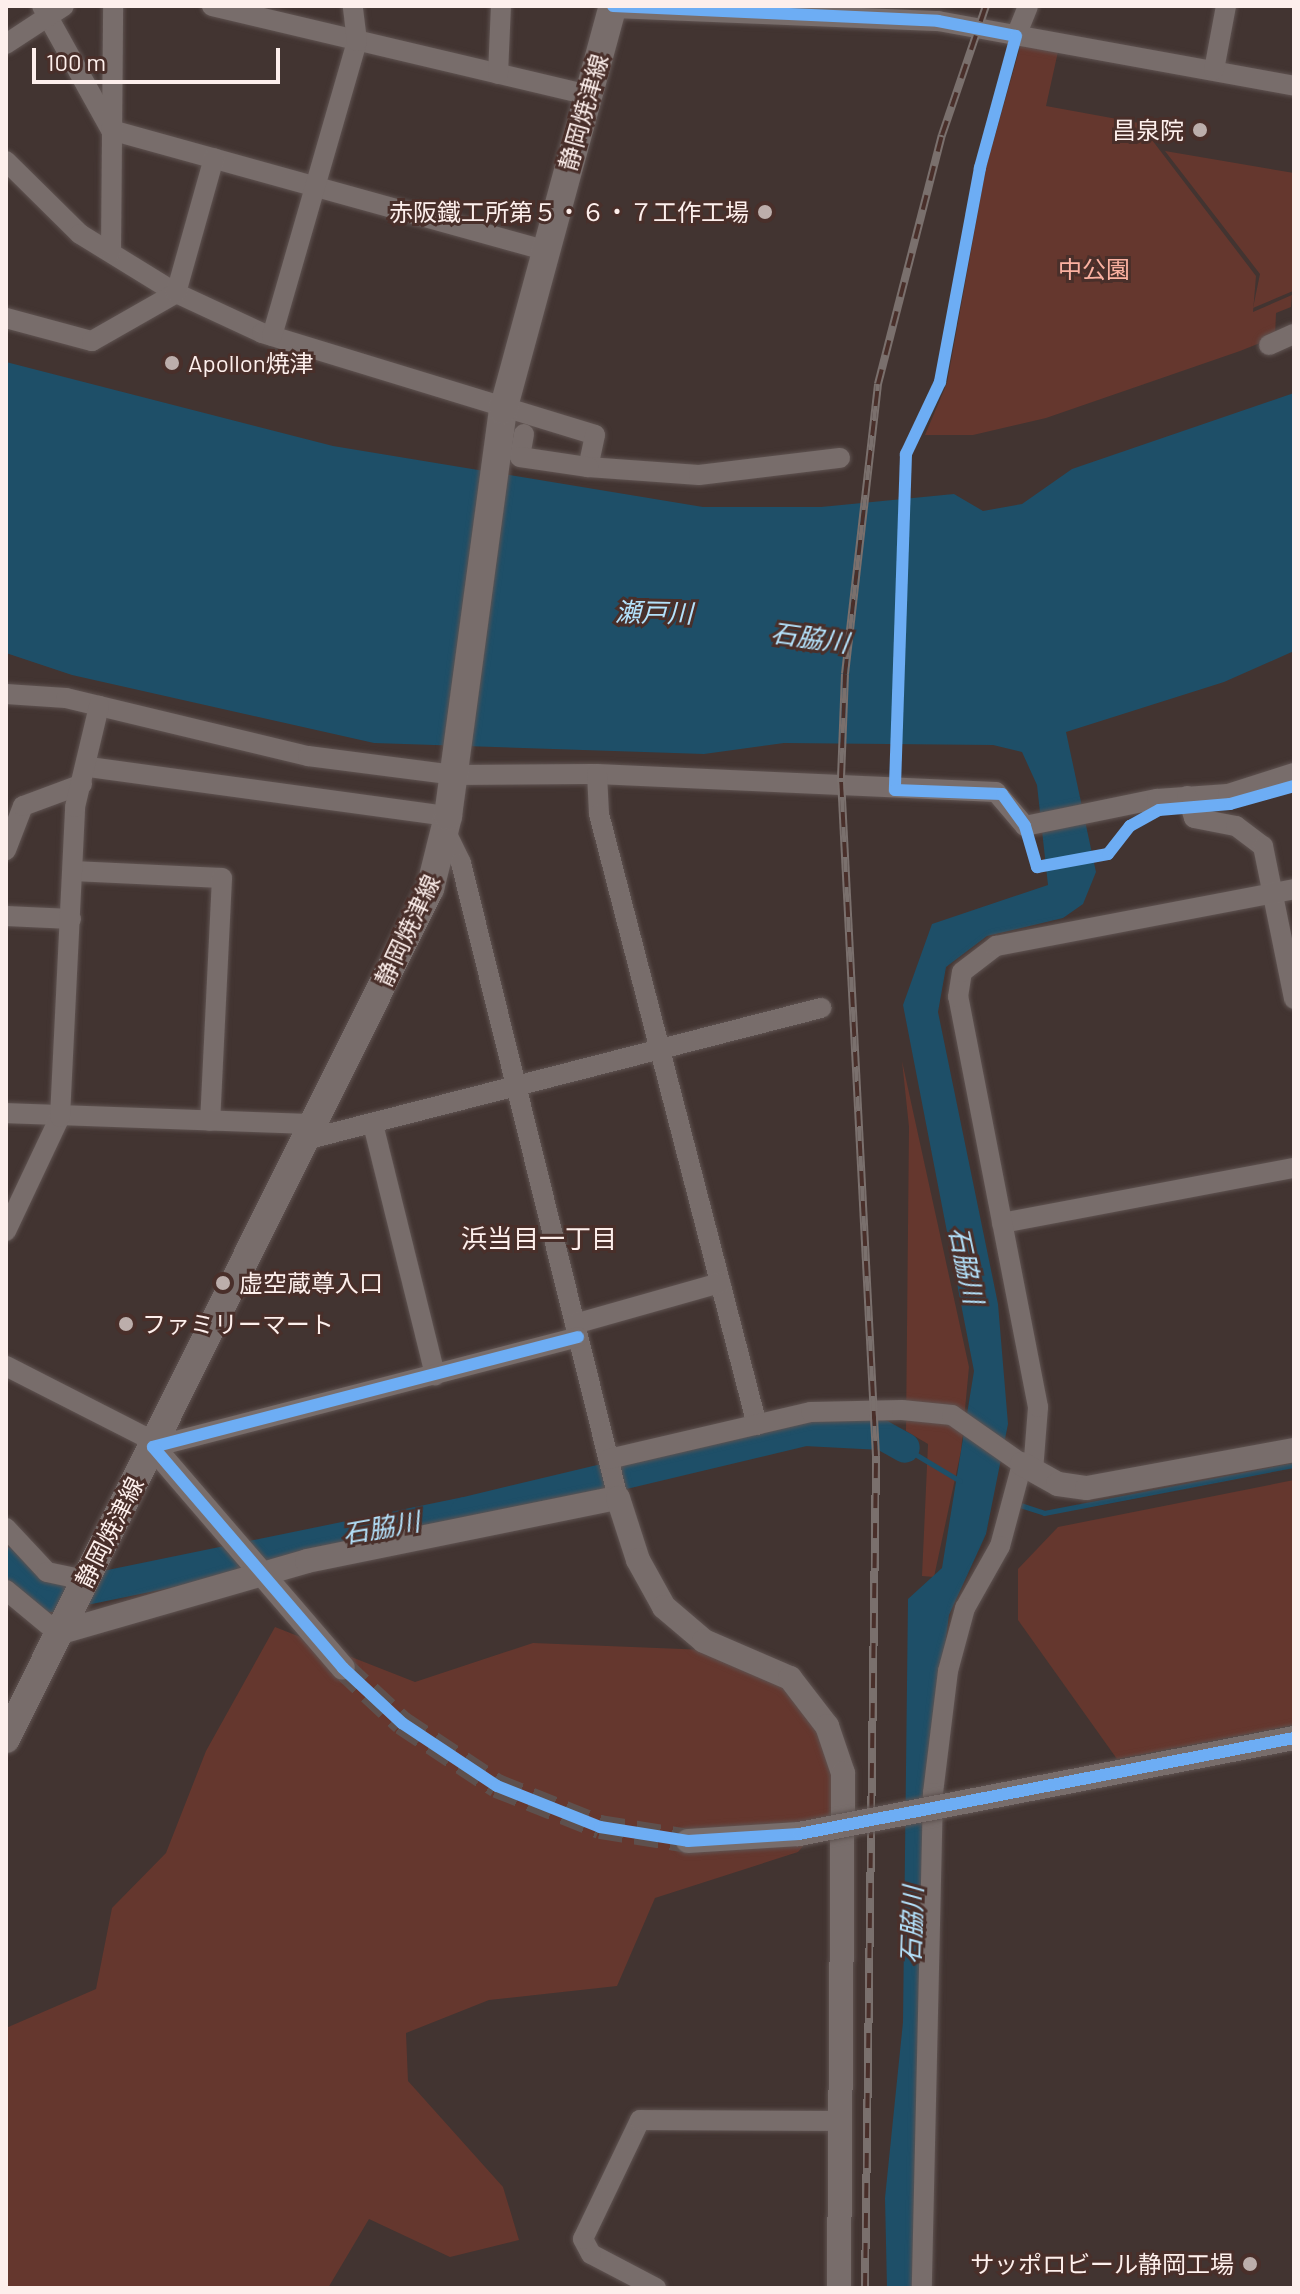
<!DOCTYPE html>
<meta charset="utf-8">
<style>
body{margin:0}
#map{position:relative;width:1300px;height:2294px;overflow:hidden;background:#423431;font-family:Barlow,"Noto Sans JP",sans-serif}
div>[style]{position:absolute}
.green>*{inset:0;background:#65372e}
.water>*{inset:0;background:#1e4f68}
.stream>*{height:5px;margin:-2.5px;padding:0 2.5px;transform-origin:2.5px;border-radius:2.5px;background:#1e4f68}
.river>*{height:30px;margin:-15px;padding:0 15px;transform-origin:15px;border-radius:15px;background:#1e4f68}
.tertiary-tunnel>*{height:24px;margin-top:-12px;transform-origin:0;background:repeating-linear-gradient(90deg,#5e504d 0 24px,transparent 0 36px)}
.roads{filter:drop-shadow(0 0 2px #5f5351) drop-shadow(0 0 2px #5f5351)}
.minor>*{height:20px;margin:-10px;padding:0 10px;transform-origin:10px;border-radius:10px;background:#786d6b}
.tertiary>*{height:24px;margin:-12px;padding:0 12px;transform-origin:12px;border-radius:12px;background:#786d6b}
.secondary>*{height:28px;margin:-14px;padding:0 14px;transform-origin:14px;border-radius:14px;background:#786d6b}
.rail>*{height:8px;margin-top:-4px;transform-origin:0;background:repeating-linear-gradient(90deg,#492f2a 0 15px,#7a706d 0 30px);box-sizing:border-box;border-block:2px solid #7a706d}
.bridges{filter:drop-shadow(0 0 2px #5f5351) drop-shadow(0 0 2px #5f5351)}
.tertiary-bridge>*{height:24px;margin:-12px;padding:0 12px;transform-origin:12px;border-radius:12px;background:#786d6b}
.cycleway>*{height:12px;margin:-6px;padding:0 6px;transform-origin:6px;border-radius:6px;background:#6dadf4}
.dots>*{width:22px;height:22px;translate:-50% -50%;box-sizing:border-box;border:4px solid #492f2a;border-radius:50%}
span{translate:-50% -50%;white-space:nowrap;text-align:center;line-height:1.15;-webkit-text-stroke:6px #492f2a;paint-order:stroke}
.street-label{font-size:24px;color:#fdefec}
.poi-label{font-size:24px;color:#fdefec}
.right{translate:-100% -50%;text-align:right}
.left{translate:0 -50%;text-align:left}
.park-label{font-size:24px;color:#fbb1a1}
.water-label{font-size:26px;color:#b4e2fc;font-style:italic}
.neighbourhood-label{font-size:26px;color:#fdefec}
.frame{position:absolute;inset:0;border:8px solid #fdefec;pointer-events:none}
.scale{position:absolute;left:32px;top:48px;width:248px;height:36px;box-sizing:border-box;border:4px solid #fdefec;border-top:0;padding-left:10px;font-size:24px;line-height:28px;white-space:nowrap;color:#fdefec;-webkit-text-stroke:6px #492f2a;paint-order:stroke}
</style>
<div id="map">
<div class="green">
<div style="clip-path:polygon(1022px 40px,1059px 47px,1046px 106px,1139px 123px,1256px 276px,1253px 312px,1292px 295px,1291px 307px,1276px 313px,1275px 337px,1240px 351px,1046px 418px,973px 435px,925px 435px,947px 383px,986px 168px)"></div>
<div style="clip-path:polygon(1165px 151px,1294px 173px,1293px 291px,1253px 308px,1260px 274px)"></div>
<div style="clip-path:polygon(902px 1061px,969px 1367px,961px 1451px,934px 1577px,922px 1576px,928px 1444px,906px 1431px,909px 1127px)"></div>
<div style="clip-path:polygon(1294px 1480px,1294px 1725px,1117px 1759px,1018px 1620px,1018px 1569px,1058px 1527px)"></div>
<div style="clip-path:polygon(275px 1627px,415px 1682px,533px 1643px,707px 1650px,785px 1687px,836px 1759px,835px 1810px,798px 1852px,655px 1898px,617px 1986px,489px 2000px,406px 2033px,408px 2081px,503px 2187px,519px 2240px,450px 2257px,369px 2219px,328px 2288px,6px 2288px,6px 2028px,96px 1989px,112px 1908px,166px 1853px,206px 1751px)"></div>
</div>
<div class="water">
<div style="clip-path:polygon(6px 362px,333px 446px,703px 507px,821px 507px,954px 494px,983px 511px,1022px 504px,1072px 469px,1294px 393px,1294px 651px,1224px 682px,1066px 732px,1096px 872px,1083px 904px,1063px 918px,987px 936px,946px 967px,938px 1012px,998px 1304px,1008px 1424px,986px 1534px,949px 1615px,927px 1788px,912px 2288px,887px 2288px,885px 2198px,903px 2022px,908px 1599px,942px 1568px,974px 1371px,903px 1005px,932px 924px,1048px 885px,1037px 785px,1022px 752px,993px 745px,784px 743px,704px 754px,374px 743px,72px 675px,6px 653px)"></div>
</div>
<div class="stream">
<div style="left:905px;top:1448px;width:64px;rotate:31deg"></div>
<div style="left:1017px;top:1504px;width:28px;rotate:18deg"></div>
<div style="left:1044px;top:1513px;width:255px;rotate:-10.9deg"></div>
</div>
<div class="river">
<div style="left:6px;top:1562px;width:57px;rotate:37.9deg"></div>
<div style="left:51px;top:1597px;width:423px;rotate:-11.6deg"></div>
<div style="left:465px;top:1512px;width:350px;rotate:-13.4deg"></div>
<div style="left:805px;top:1431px;width:77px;rotate:3deg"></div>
<div style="left:882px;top:1435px;width:26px;rotate:29deg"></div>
</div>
<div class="tertiary-tunnel">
<div style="left:343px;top:1668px;width:81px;rotate:43deg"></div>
<div style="left:402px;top:1723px;width:114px;rotate:33.6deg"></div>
<div style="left:497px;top:1786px;width:111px;rotate:21.7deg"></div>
<div style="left:600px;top:1827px;width:89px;rotate:9deg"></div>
</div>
<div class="roads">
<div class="minor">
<div style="left:42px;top:6px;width:142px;rotate:60.9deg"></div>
<div style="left:111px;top:130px;width:448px;rotate:15.5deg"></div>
<div style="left:212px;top:6px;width:386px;rotate:13.3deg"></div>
<div style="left:612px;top:8px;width:326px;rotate:2.3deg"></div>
<div style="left:938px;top:21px;width:362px;rotate:10.3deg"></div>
<div style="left:1016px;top:36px;width:32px;rotate:-68deg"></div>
<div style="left:6px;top:44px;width:69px;rotate:-33.2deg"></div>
<div style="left:1214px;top:70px;width:65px;rotate:-79.4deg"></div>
<div style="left:498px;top:74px;width:68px;rotate:-87.5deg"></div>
<div style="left:6px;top:161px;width:104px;rotate:44.6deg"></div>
<div style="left:80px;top:234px;width:113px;rotate:31.6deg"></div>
<div style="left:176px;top:293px;width:95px;rotate:24.9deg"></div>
<div style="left:262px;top:333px;width:348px;rotate:17deg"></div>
<div style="left:595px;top:435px;width:33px;rotate:102deg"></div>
<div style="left:588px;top:467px;width:111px;rotate:4.1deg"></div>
<div style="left:699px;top:475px;width:142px;rotate:-6.9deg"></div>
<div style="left:111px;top:252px;width:246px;rotate:-89.5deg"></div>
<div style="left:6px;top:318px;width:89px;rotate:15deg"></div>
<div style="left:92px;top:341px;width:97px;rotate:-29.7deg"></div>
<div style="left:176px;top:293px;width:140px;rotate:-74.3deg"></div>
<div style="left:272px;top:336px;width:307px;rotate:-73.9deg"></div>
<div style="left:357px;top:41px;width:35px;rotate:-97deg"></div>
<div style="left:1269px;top:345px;width:27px;rotate:-24deg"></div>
<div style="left:524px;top:434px;width:23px;rotate:100deg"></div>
<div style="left:520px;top:457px;width:69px;rotate:8.4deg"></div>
<div style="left:6px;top:694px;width:60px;rotate:3.8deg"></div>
<div style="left:66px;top:698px;width:249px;rotate:13.5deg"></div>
<div style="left:308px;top:756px;width:147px;rotate:7.4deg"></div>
<div style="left:454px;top:775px;width:143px;rotate:-0.4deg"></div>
<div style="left:597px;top:774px;width:399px;rotate:2.6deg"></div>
<div style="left:996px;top:792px;width:45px;rotate:49.5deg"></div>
<div style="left:1025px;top:826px;width:135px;rotate:-11.6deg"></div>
<div style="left:1157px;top:799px;width:71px;rotate:-4deg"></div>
<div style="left:1228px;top:794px;width:69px;rotate:-17.7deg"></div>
<div style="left:89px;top:767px;width:362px;rotate:7.8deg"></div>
<div style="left:597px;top:774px;width:40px;rotate:87.1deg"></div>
<div style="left:599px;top:814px;width:631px;rotate:75.5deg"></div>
<div style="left:1187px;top:796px;width:23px;rotate:72deg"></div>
<div style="left:1194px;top:818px;width:43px;rotate:10.8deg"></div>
<div style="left:1236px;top:826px;width:34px;rotate:37deg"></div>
<div style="left:1263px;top:846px;width:156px;rotate:78.5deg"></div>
<div style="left:446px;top:832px;width:34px;rotate:64deg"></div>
<div style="left:461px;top:863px;width:654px;rotate:76.11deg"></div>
<div style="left:6px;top:850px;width:47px;rotate:-68.9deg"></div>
<div style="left:23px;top:806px;width:63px;rotate:-20.4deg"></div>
<div style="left:73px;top:871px;width:149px;rotate:2.7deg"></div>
<div style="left:222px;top:878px;width:243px;rotate:92.8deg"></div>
<div style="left:6px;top:916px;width:65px;rotate:2.6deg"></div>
<div style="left:6px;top:1113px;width:307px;rotate:2.1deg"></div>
<div style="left:373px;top:1124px;width:259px;rotate:76.1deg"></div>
<div style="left:305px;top:1140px;width:533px;rotate:-14.35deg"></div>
<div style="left:1002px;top:1223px;width:297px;rotate:-10.7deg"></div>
<div style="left:6px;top:1231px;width:126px;rotate:-64.7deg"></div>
<div style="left:60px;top:1117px;width:310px;rotate:-87.2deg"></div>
<div style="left:75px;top:807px;width:104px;rotate:-76.6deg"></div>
<div style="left:575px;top:1324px;width:151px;rotate:-15.8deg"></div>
<div style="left:6px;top:1366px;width:167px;rotate:27deg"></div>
<div style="left:153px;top:1447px;width:439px;rotate:-14.5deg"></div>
<div style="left:609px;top:1459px;width:207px;rotate:-13.1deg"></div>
<div style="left:811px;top:1412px;width:91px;rotate:-1.3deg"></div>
<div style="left:902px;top:1410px;width:50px;rotate:5.7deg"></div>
<div style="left:952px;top:1415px;width:85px;rotate:35deg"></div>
<div style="left:1022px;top:1464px;width:85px;rotate:105deg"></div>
<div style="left:1000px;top:1546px;width:71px;rotate:119.4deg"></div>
<div style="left:965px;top:1608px;width:65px;rotate:105.1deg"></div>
<div style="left:948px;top:1671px;width:123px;rotate:97deg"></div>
<div style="left:933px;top:1793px;width:495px;rotate:91.3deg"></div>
<div style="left:1033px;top:1471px;width:64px;rotate:-85.5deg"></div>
<div style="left:1038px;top:1407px;width:418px;rotate:-101deg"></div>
<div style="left:958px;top:997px;width:25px;rotate:-81deg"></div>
<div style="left:962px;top:972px;width:43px;rotate:-37.4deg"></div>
<div style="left:996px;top:946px;width:303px;rotate:-10.8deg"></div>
<div style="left:6px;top:1528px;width:60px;rotate:47deg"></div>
<div style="left:47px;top:1572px;width:39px;rotate:12deg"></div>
<div style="left:6px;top:1590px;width:67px;rotate:39.6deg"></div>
<div style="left:656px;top:2288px;width:73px;rotate:-152.4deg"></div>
<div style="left:591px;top:2254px;width:17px;rotate:-118deg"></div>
<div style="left:583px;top:2239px;width:132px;rotate:-64.4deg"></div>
<div style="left:640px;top:2120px;width:200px;rotate:0.3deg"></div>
</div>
<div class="tertiary">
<div style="left:153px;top:1447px;width:291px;rotate:49.3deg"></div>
<div style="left:1022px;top:1464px;width:41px;rotate:29.1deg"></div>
<div style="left:1058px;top:1484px;width:29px;rotate:8deg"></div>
<div style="left:1087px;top:1488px;width:210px;rotate:-10.4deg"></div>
<div style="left:58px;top:1633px;width:259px;rotate:-16.1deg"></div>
<div style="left:307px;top:1561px;width:317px;rotate:-11.5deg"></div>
<div style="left:618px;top:1498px;width:65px;rotate:72.1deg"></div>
<div style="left:638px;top:1560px;width:54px;rotate:61deg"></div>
<div style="left:664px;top:1607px;width:52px;rotate:40.4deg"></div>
<div style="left:704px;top:1641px;width:94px;rotate:23.3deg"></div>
<div style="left:790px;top:1678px;width:61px;rotate:52.4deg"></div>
<div style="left:827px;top:1726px;width:50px;rotate:71.2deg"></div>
<div style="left:843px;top:1773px;width:515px;rotate:90.45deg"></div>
</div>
<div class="secondary">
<div style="left:6px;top:1739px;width:950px;rotate:-63.49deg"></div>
<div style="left:430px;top:889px;width:75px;rotate:-76.1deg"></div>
<div style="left:448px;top:816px;width:410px;rotate:-82.3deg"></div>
<div style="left:503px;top:410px;width:419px;rotate:-74.8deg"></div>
</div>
</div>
<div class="rail">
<div style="left:865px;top:2288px;width:832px;rotate:-89.24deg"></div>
<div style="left:876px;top:1456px;width:679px;rotate:-92.96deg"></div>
<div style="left:841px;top:778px;width:104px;rotate:-87.8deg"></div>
<div style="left:845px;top:674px;width:292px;rotate:-83.5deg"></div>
<div style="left:878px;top:384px;width:257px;rotate:-75.6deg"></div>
<div style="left:942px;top:135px;width:136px;rotate:-71.2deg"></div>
</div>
<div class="bridges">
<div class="tertiary-bridge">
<div style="left:688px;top:1841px;width:111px;rotate:-3.6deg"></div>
<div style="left:799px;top:1834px;width:504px;rotate:-10.98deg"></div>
</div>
</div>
<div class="cycleway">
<div style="left:613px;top:6px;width:325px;rotate:2.6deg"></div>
<div style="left:938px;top:21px;width:79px;rotate:10.9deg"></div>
<div style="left:1016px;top:36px;width:137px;rotate:105.3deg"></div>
<div style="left:980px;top:168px;width:218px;rotate:100.6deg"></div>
<div style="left:940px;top:382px;width:80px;rotate:115.3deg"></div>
<div style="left:906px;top:454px;width:336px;rotate:91.9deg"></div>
<div style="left:895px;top:790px;width:107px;rotate:2.1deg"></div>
<div style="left:1002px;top:794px;width:39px;rotate:54deg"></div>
<div style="left:1025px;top:826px;width:43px;rotate:73.7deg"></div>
<div style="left:1037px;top:867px;width:72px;rotate:-10.4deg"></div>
<div style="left:1108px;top:854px;width:36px;rotate:-52deg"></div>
<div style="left:1130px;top:826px;width:33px;rotate:-29deg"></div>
<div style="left:1159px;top:810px;width:71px;rotate:-4.8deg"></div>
<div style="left:1230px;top:804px;width:66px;rotate:-15.7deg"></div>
<div style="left:578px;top:1337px;width:439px;rotate:165.5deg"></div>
<div style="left:153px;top:1447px;width:291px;rotate:49.3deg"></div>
<div style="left:343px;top:1668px;width:81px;rotate:43deg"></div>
<div style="left:402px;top:1723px;width:114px;rotate:33.6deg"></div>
<div style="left:497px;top:1786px;width:111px;rotate:21.7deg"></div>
<div style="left:600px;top:1827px;width:89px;rotate:9deg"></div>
<div style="left:688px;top:1841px;width:111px;rotate:-3.6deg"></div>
<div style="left:799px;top:1834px;width:504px;rotate:-10.98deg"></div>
</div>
<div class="dots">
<div style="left:1200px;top:130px;background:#bcaeab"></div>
<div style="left:765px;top:212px;background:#bcaeab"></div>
<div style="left:172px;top:363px;background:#bcaeab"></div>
<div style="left:223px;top:1283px;background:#bcaeab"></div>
<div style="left:126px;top:1324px;background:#bcaeab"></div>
<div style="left:1250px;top:2264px;background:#bcaeab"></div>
</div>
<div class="street-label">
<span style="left:583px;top:112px;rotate:-74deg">静岡焼津線</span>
<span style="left:407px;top:930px;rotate:-65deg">静岡焼津線</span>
<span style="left:109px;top:1532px;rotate:-63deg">静岡焼津線</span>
</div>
<div class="poi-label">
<span class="right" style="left:1184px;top:130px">昌泉院</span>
<span class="right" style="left:749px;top:212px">赤阪鐵工所第５・６・７工作工場</span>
<span class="left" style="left:188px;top:363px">Apollon焼津</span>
<span class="left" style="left:239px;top:1283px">虚空蔵尊入口</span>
<span class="left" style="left:142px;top:1324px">ファミリーマート</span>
<span class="right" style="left:1234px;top:2264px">サッポロビール静岡工場</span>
</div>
<div class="park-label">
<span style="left:1094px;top:269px">中公園</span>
</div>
<div class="water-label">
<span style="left:654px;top:612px;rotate:1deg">瀬戸川</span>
<span style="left:810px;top:637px;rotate:8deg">石脇川</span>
<span style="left:967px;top:1265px;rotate:78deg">石脇川</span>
<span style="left:381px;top:1527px;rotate:-10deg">石脇川</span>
<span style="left:911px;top:1925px;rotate:-88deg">石脇川</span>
</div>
<div class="neighbourhood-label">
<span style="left:539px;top:1238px">浜当目一丁目</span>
</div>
<div class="frame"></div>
<div class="scale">100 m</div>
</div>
